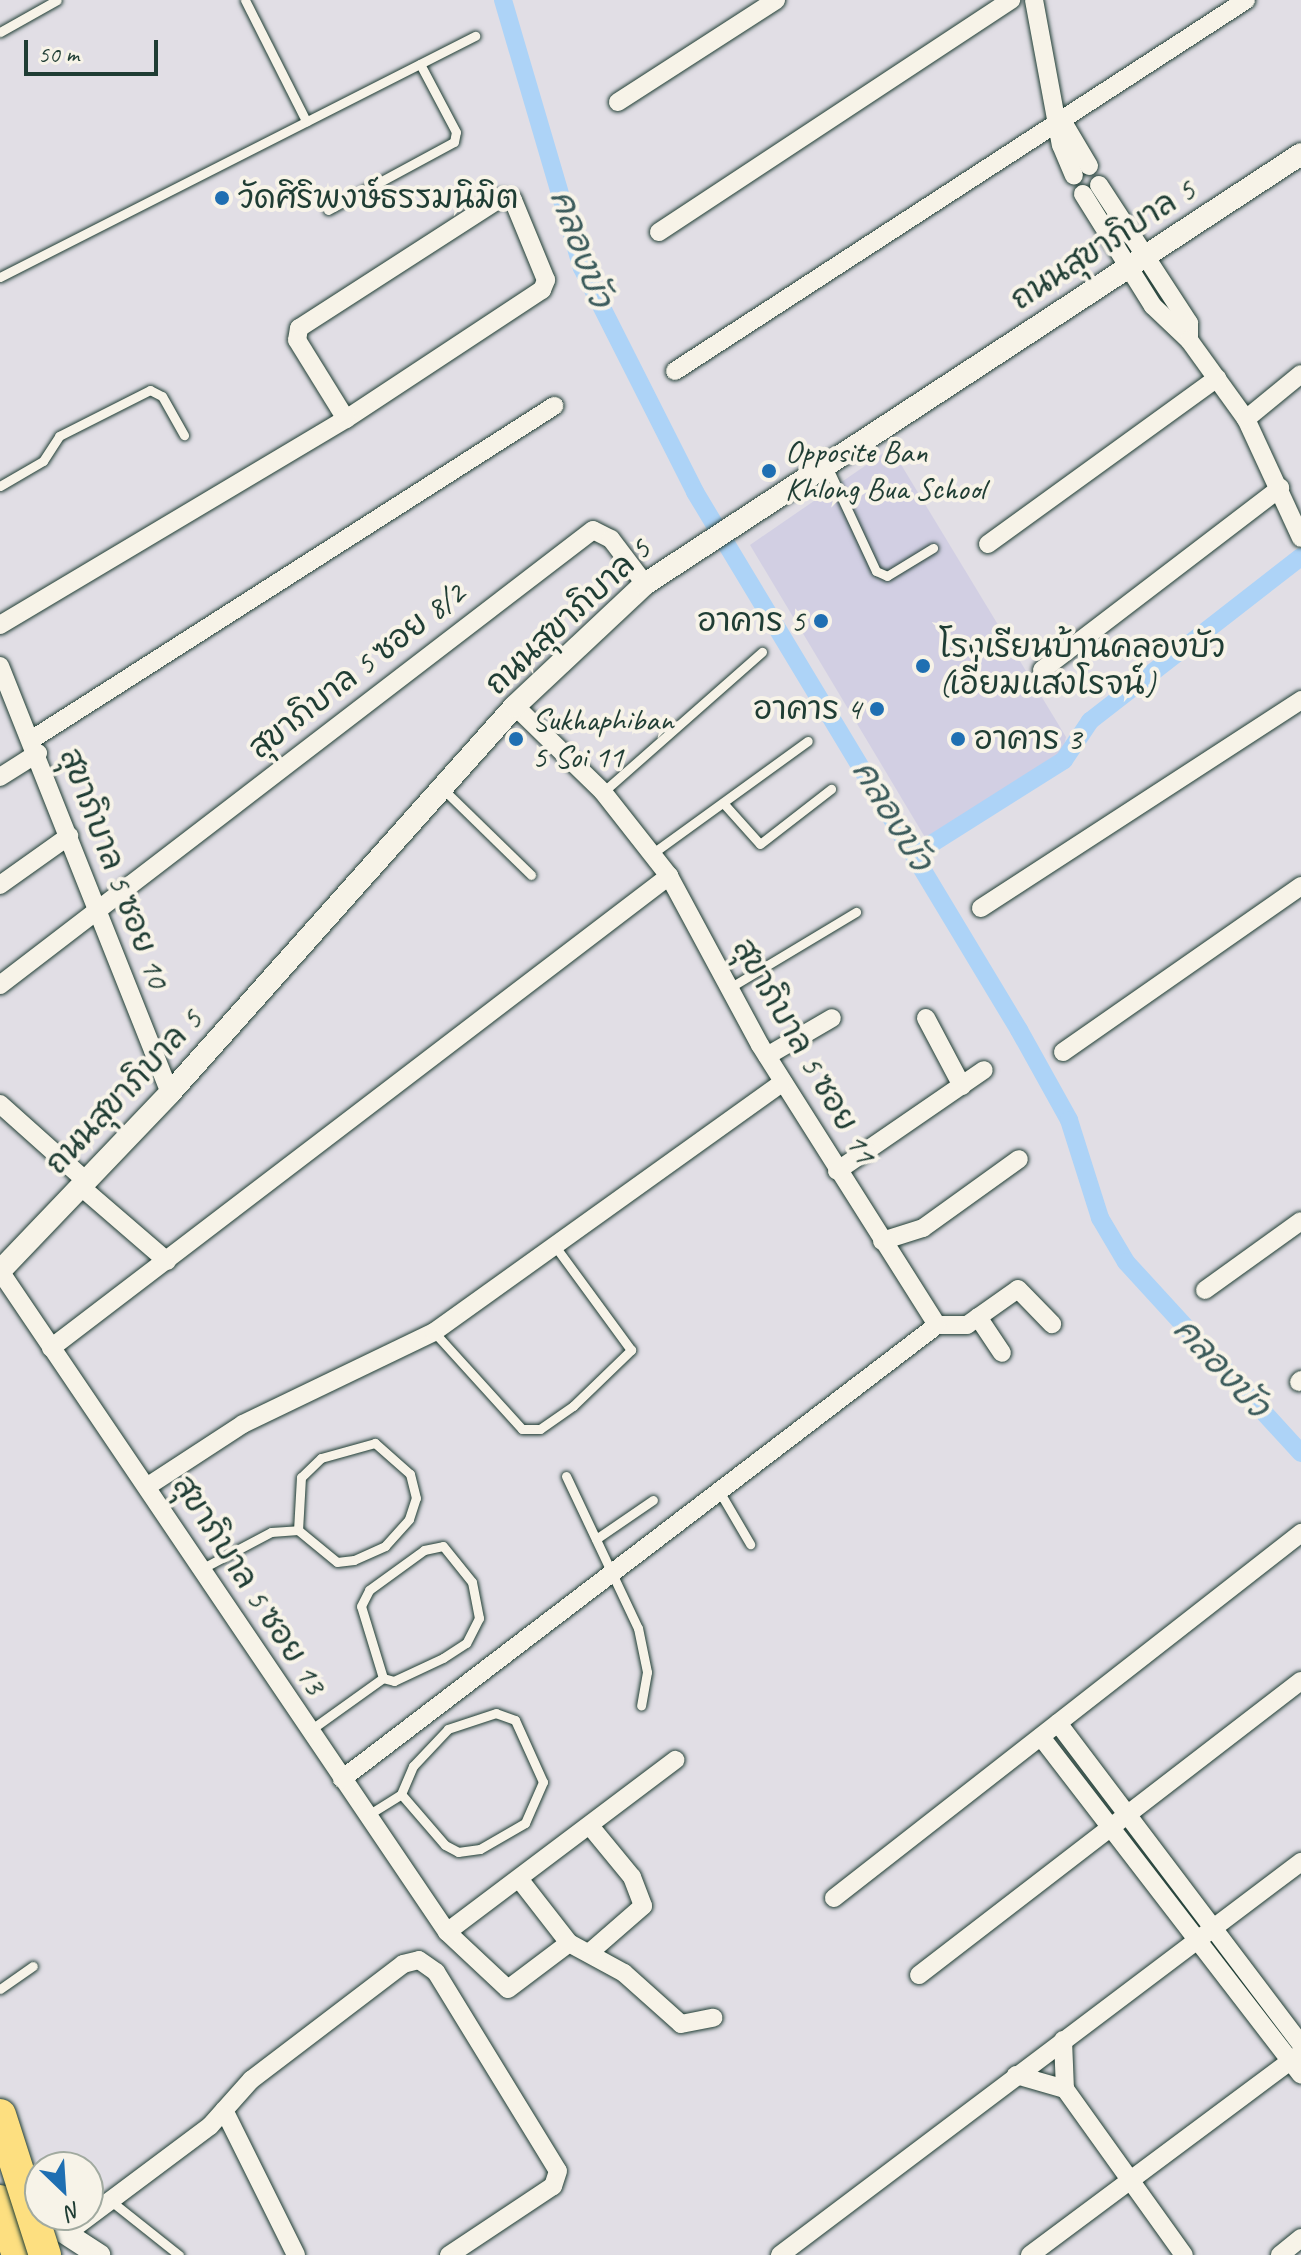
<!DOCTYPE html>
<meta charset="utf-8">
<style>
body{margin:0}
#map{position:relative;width:1301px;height:2255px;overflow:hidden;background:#e1dee5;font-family:Caveat,"Playpen Sans Thai",sans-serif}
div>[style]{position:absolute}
.built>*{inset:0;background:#d2cfe3}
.canal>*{height:18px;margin:-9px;padding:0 9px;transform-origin:9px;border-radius:9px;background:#add3f7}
.roads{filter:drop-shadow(0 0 2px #1f3d34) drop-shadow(0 0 2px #1f3d34)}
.service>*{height:9px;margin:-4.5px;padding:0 4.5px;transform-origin:4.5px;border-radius:4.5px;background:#f7f3e8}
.minor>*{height:18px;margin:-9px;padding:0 9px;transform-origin:9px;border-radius:9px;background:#f7f3e8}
.tertiary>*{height:22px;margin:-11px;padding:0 11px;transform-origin:11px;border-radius:11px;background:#f7f3e8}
.motorway>*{height:32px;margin:-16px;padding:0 16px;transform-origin:16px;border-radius:16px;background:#fddf80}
.bridges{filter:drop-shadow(0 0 2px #1f3d34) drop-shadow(0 0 2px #1f3d34)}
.motorway-bridge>*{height:32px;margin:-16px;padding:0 16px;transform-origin:16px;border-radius:16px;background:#fddf80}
.dots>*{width:22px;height:22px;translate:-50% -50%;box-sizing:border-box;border:4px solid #f7f3e8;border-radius:50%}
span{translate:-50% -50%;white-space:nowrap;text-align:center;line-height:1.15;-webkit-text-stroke:8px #f7f3e8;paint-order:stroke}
.poi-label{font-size:32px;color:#1f3d34}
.left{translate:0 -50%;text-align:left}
.right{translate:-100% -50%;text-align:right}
.street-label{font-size:32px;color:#1f3d34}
.water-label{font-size:34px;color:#3b5b5b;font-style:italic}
.north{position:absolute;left:24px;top:2151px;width:80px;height:80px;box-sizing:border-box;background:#f7f3e8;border:2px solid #a1aaa0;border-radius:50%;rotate:155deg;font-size:22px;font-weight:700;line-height:32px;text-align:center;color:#1f3d34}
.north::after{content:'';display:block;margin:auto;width:28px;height:36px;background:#1f6fb2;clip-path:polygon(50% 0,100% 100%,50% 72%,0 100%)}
.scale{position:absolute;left:24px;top:40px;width:134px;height:36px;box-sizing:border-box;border:4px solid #1f3d34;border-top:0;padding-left:10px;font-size:24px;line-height:28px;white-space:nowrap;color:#1f3d34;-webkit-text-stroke:6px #f7f3e8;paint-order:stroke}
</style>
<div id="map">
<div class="built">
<div style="clip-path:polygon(891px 448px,1066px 737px,1062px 756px,926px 839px,750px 545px)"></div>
</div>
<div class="canal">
<div style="left:503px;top:0;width:279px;rotate:73.6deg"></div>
<div style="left:582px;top:268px;width:251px;rotate:63.2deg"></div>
<div style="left:695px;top:492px;width:628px;rotate:58.94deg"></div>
<div style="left:1019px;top:1030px;width:103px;rotate:60.9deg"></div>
<div style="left:1069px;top:1120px;width:103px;rotate:72.4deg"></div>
<div style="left:1100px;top:1218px;width:51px;rotate:59.4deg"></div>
<div style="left:1126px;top:1262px;width:259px;rotate:47.5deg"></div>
<div style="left:917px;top:853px;width:174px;rotate:-32.3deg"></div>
<div style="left:1064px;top:760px;width:47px;rotate:-56.3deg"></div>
<div style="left:1090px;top:721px;width:267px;rotate:-37.9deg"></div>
</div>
<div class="roads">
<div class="service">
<div style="left:245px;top:0;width:136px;rotate:63.2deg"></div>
<div style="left:0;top:32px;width:65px;rotate:-29.3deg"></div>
<div style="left:328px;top:210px;width:143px;rotate:-28.4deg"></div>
<div style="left:454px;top:142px;width:10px;rotate:-79deg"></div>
<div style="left:456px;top:132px;width:77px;rotate:-117.9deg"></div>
<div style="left:0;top:277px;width:533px;rotate:-26.9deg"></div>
<div style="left:827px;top:466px;width:116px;rotate:65deg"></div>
<div style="left:876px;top:571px;width:12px;rotate:24deg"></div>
<div style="left:887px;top:576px;width:54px;rotate:-31.3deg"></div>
<div style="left:0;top:486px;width:50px;rotate:-30.2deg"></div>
<div style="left:43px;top:461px;width:30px;rotate:-57deg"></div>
<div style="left:59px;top:436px;width:102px;rotate:-26.8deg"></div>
<div style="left:150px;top:390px;width:13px;rotate:27deg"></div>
<div style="left:162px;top:396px;width:45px;rotate:60.6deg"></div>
<div style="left:443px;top:789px;width:123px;rotate:44.3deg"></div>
<div style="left:603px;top:792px;width:212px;rotate:-41.4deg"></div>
<div style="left:725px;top:805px;width:52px;rotate:48.1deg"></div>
<div style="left:760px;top:844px;width:90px;rotate:-37.8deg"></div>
<div style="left:653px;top:853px;width:191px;rotate:-35.9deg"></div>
<div style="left:731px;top:987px;width:146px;rotate:-31deg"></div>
<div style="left:434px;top:1332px;width:131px;rotate:47.8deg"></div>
<div style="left:522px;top:1429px;width:18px"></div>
<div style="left:540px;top:1429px;width:40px;rotate:-34.9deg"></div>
<div style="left:573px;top:1406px;width:81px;rotate:-44deg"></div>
<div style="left:631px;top:1350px;width:129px;rotate:-126.2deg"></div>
<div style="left:566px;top:1476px;width:168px;rotate:64.7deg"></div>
<div style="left:638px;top:1628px;width:45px;rotate:78.4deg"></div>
<div style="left:647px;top:1672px;width:34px;rotate:100deg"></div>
<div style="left:722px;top:1496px;width:56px;rotate:59.7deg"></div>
<div style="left:596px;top:1539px;width:69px;rotate:-34.4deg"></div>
<div style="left:203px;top:1568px;width:77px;rotate:-27.9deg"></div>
<div style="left:271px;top:1532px;width:27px;rotate:-4deg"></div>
<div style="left:298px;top:1530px;width:50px;rotate:39.4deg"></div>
<div style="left:337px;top:1562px;width:17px;rotate:-7deg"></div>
<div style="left:354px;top:1560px;width:34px;rotate:-24deg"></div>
<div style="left:385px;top:1546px;width:36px;rotate:-48deg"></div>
<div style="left:409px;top:1519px;width:22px;rotate:-72deg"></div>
<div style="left:416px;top:1498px;width:25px;rotate:-104deg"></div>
<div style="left:410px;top:1474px;width:47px;rotate:-138.5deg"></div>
<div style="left:375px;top:1443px;width:56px;rotate:164.5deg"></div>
<div style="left:321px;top:1458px;width:28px;rotate:136deg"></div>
<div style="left:301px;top:1477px;width:53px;rotate:93.2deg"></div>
<div style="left:309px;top:1731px;width:91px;rotate:-35.6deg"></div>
<div style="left:383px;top:1678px;width:75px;rotate:-107deg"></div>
<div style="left:361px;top:1606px;width:18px;rotate:-63deg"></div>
<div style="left:369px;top:1590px;width:68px;rotate:-36deg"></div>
<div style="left:424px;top:1550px;width:19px;rotate:-12deg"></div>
<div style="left:443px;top:1546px;width:46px;rotate:51.1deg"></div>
<div style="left:472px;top:1582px;width:37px;rotate:79deg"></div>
<div style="left:479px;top:1618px;width:28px;rotate:117deg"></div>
<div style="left:466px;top:1643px;width:27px;rotate:147deg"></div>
<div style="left:443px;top:1658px;width:54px;rotate:154.9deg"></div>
<div style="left:394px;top:1681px;width:11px;rotate:-165deg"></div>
<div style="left:368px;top:1815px;width:39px;rotate:-32deg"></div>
<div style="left:401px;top:1794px;width:67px;rotate:49.2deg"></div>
<div style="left:445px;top:1845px;width:15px;rotate:28deg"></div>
<div style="left:458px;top:1852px;width:22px;rotate:-8deg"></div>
<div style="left:480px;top:1849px;width:52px;rotate:-30deg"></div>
<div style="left:525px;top:1823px;width:45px;rotate:-66.3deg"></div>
<div style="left:543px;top:1782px;width:68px;rotate:-114.3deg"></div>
<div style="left:515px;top:1720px;width:20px;rotate:-160deg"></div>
<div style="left:496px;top:1713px;width:51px;rotate:161.6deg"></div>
<div style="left:448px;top:1729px;width:51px;rotate:133.4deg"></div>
<div style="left:413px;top:1766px;width:30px;rotate:113deg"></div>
<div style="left:0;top:1989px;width:40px;rotate:-34.9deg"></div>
<div style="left:111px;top:2201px;width:87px;rotate:38.5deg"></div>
</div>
<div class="minor">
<div style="left:1034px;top:0;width:147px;rotate:79.5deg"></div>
<div style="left:1061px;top:145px;width:33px;rotate:67deg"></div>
<div style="left:618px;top:102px;width:188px;rotate:-32.8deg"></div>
<div style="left:1063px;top:122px;width:51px;rotate:59.4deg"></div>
<div style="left:1099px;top:185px;width:165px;rotate:56.9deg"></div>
<div style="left:1189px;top:323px;width:17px;rotate:90deg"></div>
<div style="left:1083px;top:194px;width:132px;rotate:58deg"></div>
<div style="left:1153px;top:306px;width:50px;rotate:43.4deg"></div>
<div style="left:1189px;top:340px;width:97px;rotate:54.2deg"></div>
<div style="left:1246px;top:419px;width:131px;rotate:65.2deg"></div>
<div style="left:659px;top:232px;width:422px;rotate:-33.4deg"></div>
<div style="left:675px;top:371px;width:681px;rotate:-33.01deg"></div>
<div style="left:1246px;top:419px;width:71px;rotate:-39.3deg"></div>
<div style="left:988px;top:544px;width:283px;rotate:-35.9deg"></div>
<div style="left:0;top:625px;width:403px;rotate:-30.8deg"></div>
<div style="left:346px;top:419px;width:235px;rotate:-33.4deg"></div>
<div style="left:542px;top:290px;width:11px;rotate:-68deg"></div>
<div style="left:546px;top:280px;width:87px;rotate:-112.4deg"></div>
<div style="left:513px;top:200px;width:12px;rotate:-171deg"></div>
<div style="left:501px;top:198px;width:240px;rotate:147.2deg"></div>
<div style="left:299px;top:328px;width:12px;rotate:99deg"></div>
<div style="left:297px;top:340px;width:93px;rotate:58.2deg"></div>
<div style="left:0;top:666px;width:460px;rotate:68.3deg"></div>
<div style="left:1042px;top:670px;width:300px;rotate:-37.4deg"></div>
<div style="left:515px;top:706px;width:123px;rotate:44.3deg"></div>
<div style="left:603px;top:792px;width:107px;rotate:51.8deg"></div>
<div style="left:669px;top:876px;width:192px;rotate:61.7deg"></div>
<div style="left:760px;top:1045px;width:331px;rotate:57.7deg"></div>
<div style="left:937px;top:1325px;width:30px"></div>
<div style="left:967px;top:1325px;width:62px;rotate:-35.2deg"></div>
<div style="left:1018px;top:1289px;width:49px;rotate:45.8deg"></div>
<div style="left:31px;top:740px;width:621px;rotate:-32.56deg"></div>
<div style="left:0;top:777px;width:45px;rotate:-32.3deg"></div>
<div style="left:0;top:885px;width:85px;rotate:-35.4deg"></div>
<div style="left:981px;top:908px;width:382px;rotate:-33deg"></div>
<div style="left:0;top:985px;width:747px;rotate:-37.5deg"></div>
<div style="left:593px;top:530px;width:20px;rotate:27deg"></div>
<div style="left:611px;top:539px;width:56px;rotate:52.9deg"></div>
<div style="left:926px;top:1018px;width:77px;rotate:62.1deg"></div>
<div style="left:1063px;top:1052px;width:290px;rotate:-34.9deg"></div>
<div style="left:767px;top:1056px;width:75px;rotate:-30.3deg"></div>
<div style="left:0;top:1104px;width:114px;rotate:41.8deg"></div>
<div style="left:837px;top:1171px;width:178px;rotate:-34.5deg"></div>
<div style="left:80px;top:1186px;width:115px;rotate:40.8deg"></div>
<div style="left:882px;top:1241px;width:43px;rotate:-17.6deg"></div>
<div style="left:923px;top:1228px;width:118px;rotate:-35.7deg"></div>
<div style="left:0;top:1271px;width:798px;rotate:55.93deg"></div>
<div style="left:447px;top:1932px;width:83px;rotate:43.1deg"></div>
<div style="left:508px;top:1989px;width:76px;rotate:-37deg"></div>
<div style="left:1205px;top:1290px;width:118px;rotate:-35.7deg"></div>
<div style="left:978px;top:1317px;width:43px;rotate:56.3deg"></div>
<div style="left:51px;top:1348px;width:778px;rotate:-37.37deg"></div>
<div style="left:1299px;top:1382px;width:3px;rotate:-45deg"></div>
<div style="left:148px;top:1486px;width:113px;rotate:-33.1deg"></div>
<div style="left:243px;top:1424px;width:212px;rotate:-25.7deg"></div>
<div style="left:434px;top:1332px;width:429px;rotate:-35.6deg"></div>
<div style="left:1058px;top:1723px;width:403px;rotate:52.9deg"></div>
<div style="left:1041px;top:1737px;width:426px;rotate:52.4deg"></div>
<div style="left:342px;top:1779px;width:748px;rotate:-37.34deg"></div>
<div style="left:590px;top:1826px;width:66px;rotate:50.5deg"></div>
<div style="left:632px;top:1877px;width:31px;rotate:69deg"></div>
<div style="left:643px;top:1906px;width:70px;rotate:139deg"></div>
<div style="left:520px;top:1880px;width:80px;rotate:52.1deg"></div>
<div style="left:569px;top:1943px;width:63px;rotate:28.6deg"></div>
<div style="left:624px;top:1973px;width:76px;rotate:41.8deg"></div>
<div style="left:681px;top:2024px;width:33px;rotate:-11deg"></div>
<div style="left:834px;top:1898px;width:593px;rotate:-38.01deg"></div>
<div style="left:447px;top:1932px;width:286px;rotate:-37deg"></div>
<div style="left:919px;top:1975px;width:482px;rotate:-37.6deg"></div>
<div style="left:1063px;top:2040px;width:49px;rotate:87.7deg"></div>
<div style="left:1065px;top:2089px;width:204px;rotate:54.4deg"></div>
<div style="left:1016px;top:2075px;width:51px;rotate:15.9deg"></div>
<div style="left:224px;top:2110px;width:162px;rotate:63.6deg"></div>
<div style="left:67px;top:2233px;width:179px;rotate:-36.8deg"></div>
<div style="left:210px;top:2126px;width:62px;rotate:-48.3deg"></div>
<div style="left:251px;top:2080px;width:191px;rotate:-37.3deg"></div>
<div style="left:403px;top:1964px;width:16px;rotate:-14deg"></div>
<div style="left:419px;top:1960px;width:21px;rotate:35deg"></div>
<div style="left:436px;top:1972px;width:233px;rotate:58.5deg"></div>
<div style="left:558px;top:2171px;width:16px;rotate:108deg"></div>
<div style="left:553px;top:2186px;width:125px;rotate:146.4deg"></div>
<div style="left:780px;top:2255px;width:653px;rotate:-37.03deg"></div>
<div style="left:1030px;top:2255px;width:333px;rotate:-36.7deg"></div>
<div style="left:1280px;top:2255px;width:27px;rotate:-39deg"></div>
</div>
<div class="tertiary">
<div style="left:0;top:1271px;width:246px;rotate:-46.3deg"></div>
<div style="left:170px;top:1093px;width:518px;rotate:-48.28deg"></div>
<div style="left:515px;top:706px;width:178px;rotate:-43.2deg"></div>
<div style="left:645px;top:584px;width:784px;rotate:-33.24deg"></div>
<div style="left:28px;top:2209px;width:85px;rotate:32.9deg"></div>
</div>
<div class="motorway">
<div style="left:0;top:2201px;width:57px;rotate:71.6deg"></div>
</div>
</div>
<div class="bridges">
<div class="motorway-bridge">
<div style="left:0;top:2115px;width:147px;rotate:72.2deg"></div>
</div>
</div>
<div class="dots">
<div style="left:222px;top:198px;background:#1f6fb2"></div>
<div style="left:769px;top:471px;background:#1f6fb2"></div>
<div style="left:821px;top:621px;background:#1f6fb2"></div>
<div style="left:923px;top:666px;background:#1f6fb2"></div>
<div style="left:877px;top:709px;background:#1f6fb2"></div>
<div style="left:516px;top:739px;background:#1f6fb2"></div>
<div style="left:958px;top:739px;background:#1f6fb2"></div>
</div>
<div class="poi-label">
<span class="left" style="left:238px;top:198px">วัดศิริพงษ์ธรรมนิมิต</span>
<span class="left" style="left:785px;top:471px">Opposite Ban<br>Khlong Bua School</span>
<span class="right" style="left:805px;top:621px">อาคาร 5</span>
<span class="left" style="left:939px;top:666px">โรงเรียนบ้านคลองบัว<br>(เอี่ยมแสงโรจน์)</span>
<span class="right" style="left:861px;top:709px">อาคาร 4</span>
<span class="left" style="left:532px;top:739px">Sukhaphiban<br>5 Soi 11</span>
<span class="left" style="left:974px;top:739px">อาคาร 3</span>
</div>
<div class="street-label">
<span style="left:1103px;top:245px;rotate:-33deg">ถนนสุขาภิบาล 5</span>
<span style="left:568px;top:617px;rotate:-43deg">ถนนสุขาภิบาล 5</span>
<span style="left:357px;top:671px;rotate:-38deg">สุขาภิบาล 5 ซอย 8/2</span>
<span style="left:114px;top:868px;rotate:69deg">สุขาภิบาล 5 ซอย 10</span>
<span style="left:804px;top:1051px;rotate:60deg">สุขาภิบาล 5 ซอย 11</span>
<span style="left:124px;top:1092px;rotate:-47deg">ถนนสุขาภิบาล 5</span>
<span style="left:249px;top:1585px;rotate:57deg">สุขาภิบาล 5 ซอย 13</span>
</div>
<div class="water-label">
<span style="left:582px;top:248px;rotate:70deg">คลองบัว</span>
<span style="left:893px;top:815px;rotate:59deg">คลองบัว</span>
<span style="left:1222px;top:1367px;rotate:47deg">คลองบัว</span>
</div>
<div class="north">N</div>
<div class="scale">50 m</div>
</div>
